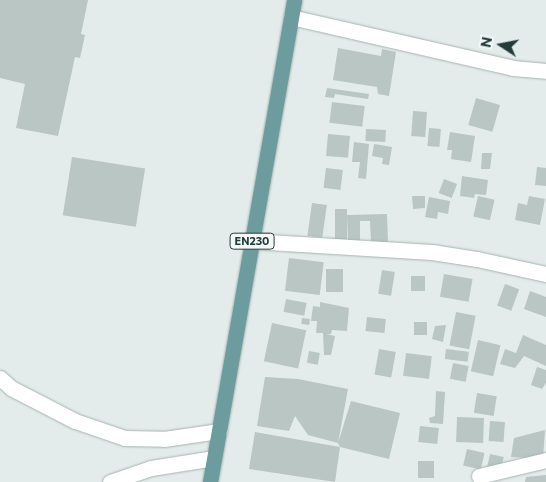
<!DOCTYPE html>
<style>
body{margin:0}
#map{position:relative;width:546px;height:482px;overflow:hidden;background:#e3ecea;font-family:Commissioner,sans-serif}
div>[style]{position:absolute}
.building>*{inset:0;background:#b9c6c4;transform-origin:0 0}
.roads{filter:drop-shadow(0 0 1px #a6b3b2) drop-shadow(0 0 1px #a6b3b2)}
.minor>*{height:15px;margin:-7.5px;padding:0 7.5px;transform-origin:7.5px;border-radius:7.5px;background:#fff}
.major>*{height:15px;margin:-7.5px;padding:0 7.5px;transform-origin:7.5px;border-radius:7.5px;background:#6c9c9d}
span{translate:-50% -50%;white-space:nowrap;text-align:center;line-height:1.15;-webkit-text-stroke:4px #f3f8f7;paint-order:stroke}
.shield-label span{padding:1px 4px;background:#f3f8f7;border:1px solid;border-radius:4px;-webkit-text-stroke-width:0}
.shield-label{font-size:11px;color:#243b3b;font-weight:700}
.north{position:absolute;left:476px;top:20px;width:50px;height:50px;-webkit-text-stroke:4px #f3f8f7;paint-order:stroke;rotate:281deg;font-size:14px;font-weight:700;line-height:20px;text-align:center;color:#243b3b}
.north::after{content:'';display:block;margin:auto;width:18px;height:22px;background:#243b3b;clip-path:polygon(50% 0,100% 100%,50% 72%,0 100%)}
</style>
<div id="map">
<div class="building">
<div style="clip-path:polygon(0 0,88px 0,81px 34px,85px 35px,80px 58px,75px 57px,58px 136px,16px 128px,25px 84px,0 78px)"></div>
<div style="clip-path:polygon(338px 48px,381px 56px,382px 49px,396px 52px,389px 96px,378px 94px,377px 87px,333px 80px)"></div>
<div style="clip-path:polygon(327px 88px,369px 94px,368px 99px,335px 94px,334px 98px,325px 97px)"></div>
<div style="left:476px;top:98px;width:25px;height:28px;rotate:16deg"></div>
<div style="left:332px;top:102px;width:33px;height:21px;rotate:7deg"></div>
<div style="left:413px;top:111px;width:14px;height:25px;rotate:4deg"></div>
<div style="left:429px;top:128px;width:12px;height:18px;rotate:5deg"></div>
<div style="left:366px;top:129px;width:20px;height:12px;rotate:3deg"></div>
<div style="clip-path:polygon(450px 132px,475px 136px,471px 162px,451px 159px,452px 150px,447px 150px)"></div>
<div style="left:328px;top:134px;width:22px;height:22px;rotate:5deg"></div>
<div style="clip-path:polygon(354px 142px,369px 144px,366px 179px,358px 178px,360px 162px,352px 162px)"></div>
<div style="clip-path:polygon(374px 144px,392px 147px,389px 165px,382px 164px,383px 158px,372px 156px)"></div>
<div style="clip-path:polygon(482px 153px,492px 153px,490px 169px,481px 169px)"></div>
<div style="left:72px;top:157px;width:74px;height:59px;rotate:9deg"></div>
<div style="clip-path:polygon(537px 167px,546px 168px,546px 186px,535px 185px)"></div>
<div style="left:326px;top:168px;width:17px;height:20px;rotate:7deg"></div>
<div style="clip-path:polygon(462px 176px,488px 180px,486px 195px,475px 194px,474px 198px,460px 196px)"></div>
<div style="left:444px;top:179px;width:14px;height:15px;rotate:21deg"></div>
<div style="clip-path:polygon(412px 196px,425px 196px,425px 208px,413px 209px)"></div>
<div style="left:478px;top:196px;width:17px;height:21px;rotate:13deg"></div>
<div style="clip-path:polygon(529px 196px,545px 199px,540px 225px,515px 220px,518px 203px,527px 205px)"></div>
<div style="clip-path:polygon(429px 197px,450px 201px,448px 214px,438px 212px,437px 219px,425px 217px)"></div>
<div style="left:312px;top:203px;width:15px;height:33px;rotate:8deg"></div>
<div style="left:335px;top:209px;width:12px;height:30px"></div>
<div style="clip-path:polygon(387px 214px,388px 242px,371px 242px,370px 221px,360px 221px,360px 241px,348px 241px,347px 215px)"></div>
<div style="left:289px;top:258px;width:35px;height:33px;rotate:7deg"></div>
<div style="left:326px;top:269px;width:17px;height:23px"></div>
<div style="left:382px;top:270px;width:13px;height:24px;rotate:9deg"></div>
<div style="left:444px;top:274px;width:29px;height:23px;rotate:10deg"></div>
<div style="left:411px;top:276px;width:14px;height:15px"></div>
<div style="left:505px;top:284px;width:15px;height:23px;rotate:20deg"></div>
<div style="clip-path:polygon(530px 291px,546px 297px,546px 317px,524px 309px)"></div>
<div style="left:286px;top:299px;width:21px;height:13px;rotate:11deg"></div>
<div style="clip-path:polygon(320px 302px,349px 308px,347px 331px,332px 330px,331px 334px,326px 334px,335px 336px,331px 355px,324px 355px,323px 333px,316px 333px,317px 321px,311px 321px,313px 306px,320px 307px)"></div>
<div style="left:456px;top:312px;width:20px;height:34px;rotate:11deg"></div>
<div style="left:367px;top:317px;width:19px;height:14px;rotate:6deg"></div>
<div style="left:302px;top:318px;width:8px;height:6px;rotate:7deg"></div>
<div style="left:414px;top:322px;width:13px;height:13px"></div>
<div style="left:272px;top:323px;width:35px;height:39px;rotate:12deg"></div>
<div style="clip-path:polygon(446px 325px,443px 342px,432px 339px,435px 326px)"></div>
<div style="clip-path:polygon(523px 335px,546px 345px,546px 366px,524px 356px,515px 368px,500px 364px,505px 349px,516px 353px)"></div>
<div style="left:478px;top:340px;width:23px;height:32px;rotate:13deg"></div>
<div style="left:379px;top:349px;width:17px;height:26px;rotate:10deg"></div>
<div style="left:446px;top:349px;width:23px;height:10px;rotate:7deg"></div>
<div style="left:309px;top:351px;width:11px;height:12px;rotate:10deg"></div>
<div style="left:406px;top:353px;width:26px;height:23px;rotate:7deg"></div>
<div style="left:453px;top:363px;width:16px;height:16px;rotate:11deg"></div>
<div style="clip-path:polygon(537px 367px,546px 370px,546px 383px,542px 389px,531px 385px)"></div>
<div style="clip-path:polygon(265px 377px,298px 379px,348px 389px,338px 443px,351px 401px,400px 413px,389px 459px,340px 447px,335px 482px,249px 469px,255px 432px,340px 447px,338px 443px,308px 435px,295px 416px,289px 431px,257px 426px)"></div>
<div style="clip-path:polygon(436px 391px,445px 392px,443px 424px,430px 423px,429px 418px,435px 416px)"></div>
<div style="left:477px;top:393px;width:20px;height:20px;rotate:9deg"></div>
<div style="left:457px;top:417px;width:27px;height:25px;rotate:2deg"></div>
<div style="left:490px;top:421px;width:15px;height:20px;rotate:4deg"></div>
<div style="left:420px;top:426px;width:19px;height:16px;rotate:6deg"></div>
<div style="clip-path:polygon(545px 430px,543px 459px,511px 457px,514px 438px)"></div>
<div style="left:467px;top:449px;width:18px;height:17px;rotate:13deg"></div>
<div style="left:490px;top:454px;width:14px;height:15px;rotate:12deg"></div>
<div style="left:418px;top:461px;width:16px;height:17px"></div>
<div style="clip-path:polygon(546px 475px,546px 482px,525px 482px,526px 477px)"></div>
</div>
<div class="roads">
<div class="minor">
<div style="left:291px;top:17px;width:228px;rotate:12.9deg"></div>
<div style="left:513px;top:68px;width:33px;rotate:5deg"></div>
<div style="left:252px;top:241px;width:180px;rotate:3.5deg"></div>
<div style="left:432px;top:252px;width:46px;rotate:8.8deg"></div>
<div style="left:477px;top:259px;width:71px;rotate:12.3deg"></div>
<div style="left:0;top:378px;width:15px;rotate:42deg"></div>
<div style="left:11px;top:388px;width:72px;rotate:27.3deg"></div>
<div style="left:75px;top:421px;width:53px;rotate:18.8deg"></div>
<div style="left:125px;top:438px;width:39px;rotate:1deg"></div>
<div style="left:164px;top:439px;width:56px;rotate:-8.3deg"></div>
<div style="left:479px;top:476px;width:69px;rotate:-13.4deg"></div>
<div style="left:110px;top:482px;width:43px;rotate:-18.9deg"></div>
<div style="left:151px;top:468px;width:64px;rotate:-9deg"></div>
</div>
<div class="major">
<div style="left:210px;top:482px;width:489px;rotate:-80.1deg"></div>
</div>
</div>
<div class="shield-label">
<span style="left:252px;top:241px">EN230</span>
</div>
<div class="north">N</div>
</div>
